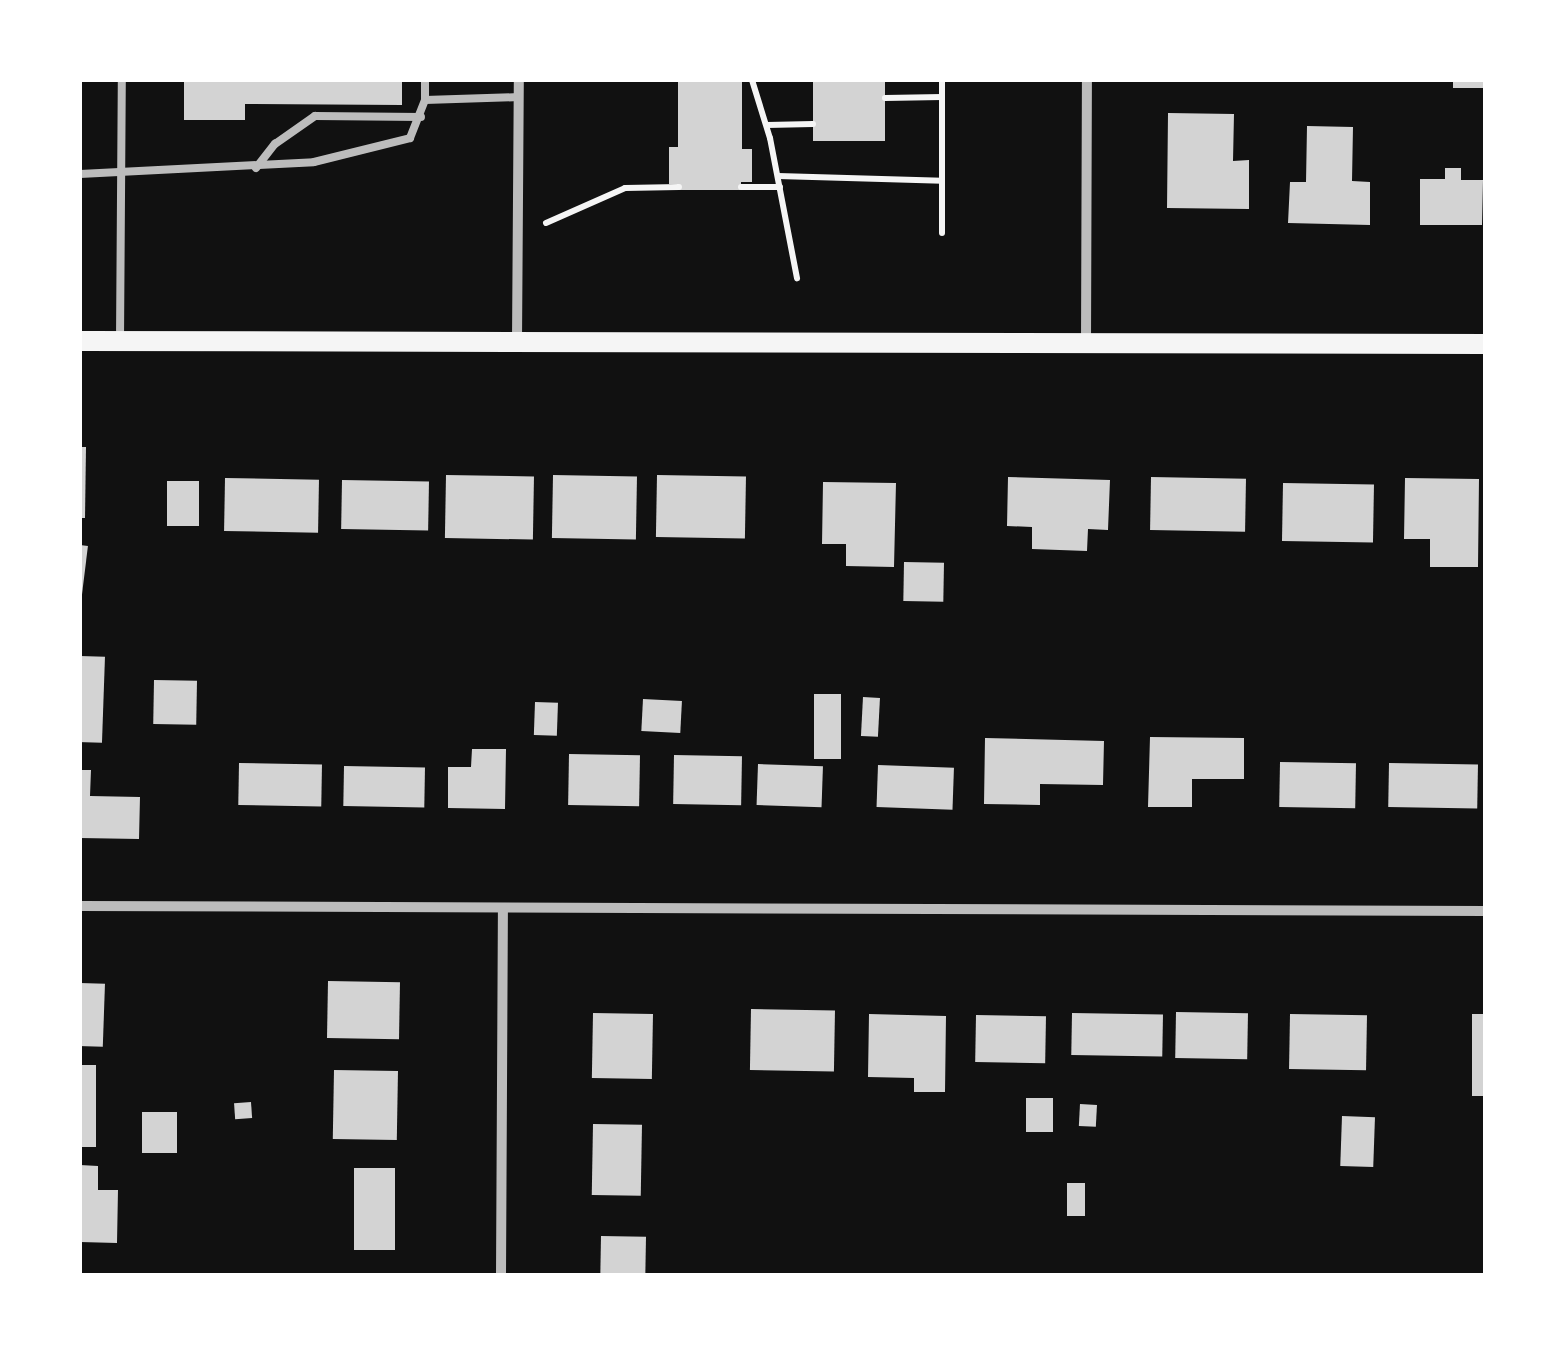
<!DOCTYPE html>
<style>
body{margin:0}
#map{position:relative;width:1565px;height:1355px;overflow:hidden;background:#111;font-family:"DejaVu Sans",sans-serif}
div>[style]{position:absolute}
.building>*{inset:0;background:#d3d3d3;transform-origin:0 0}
.path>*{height:6px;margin:-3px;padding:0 3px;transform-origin:3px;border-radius:3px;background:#f5f5f5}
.service>*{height:8px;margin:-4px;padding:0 4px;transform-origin:4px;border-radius:4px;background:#bcbcbc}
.minor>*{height:10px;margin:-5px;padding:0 5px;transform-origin:5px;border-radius:5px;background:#bcbcbc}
.secondary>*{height:20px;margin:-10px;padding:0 10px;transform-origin:10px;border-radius:10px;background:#f5f5f5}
span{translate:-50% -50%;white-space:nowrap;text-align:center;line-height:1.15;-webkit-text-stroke:8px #fff;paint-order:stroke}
.frame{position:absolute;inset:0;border:82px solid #fff;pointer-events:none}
</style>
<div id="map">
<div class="building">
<div style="clip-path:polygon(184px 80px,402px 80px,402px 105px,245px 104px,245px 120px,184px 120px)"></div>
<div style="clip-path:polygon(678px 80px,742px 80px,742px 149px,752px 149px,752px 182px,741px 182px,741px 190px,679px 190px,679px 184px,669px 184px,669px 147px,678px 147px)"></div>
<div style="left:813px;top:80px;width:72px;height:61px"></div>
<div style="left:1453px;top:80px;width:32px;height:8px"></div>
<div style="clip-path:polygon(1168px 113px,1234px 114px,1233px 161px,1249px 160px,1249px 209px,1167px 208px)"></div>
<div style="clip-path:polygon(1307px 126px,1353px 127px,1352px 181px,1370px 182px,1370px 225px,1288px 223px,1290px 182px,1306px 182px)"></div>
<div style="clip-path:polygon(1445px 168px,1461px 168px,1461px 180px,1483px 180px,1482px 225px,1420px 225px,1420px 179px,1445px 179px)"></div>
<div style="clip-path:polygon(80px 447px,86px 447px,85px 518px,80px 518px)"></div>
<div style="left:446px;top:475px;width:88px;height:63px;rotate:1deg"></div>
<div style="left:553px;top:475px;width:84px;height:63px;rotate:1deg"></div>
<div style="left:657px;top:475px;width:89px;height:62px;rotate:1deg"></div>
<div style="clip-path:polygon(1008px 477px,1110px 480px,1108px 530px,1088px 529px,1087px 551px,1032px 549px,1032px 527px,1007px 526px)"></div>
<div style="left:1151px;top:477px;width:95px;height:53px;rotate:1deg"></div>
<div style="left:225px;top:478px;width:94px;height:53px;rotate:1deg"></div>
<div style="clip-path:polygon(1405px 478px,1479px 479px,1478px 567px,1430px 567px,1430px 539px,1404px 539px)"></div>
<div style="left:342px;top:480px;width:87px;height:49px;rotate:1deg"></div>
<div style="left:167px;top:481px;width:32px;height:45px"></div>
<div style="clip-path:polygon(823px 482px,896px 483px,894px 567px,846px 566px,846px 544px,822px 544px)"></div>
<div style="left:1283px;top:483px;width:91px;height:58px;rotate:1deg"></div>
<div style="left:80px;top:545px;width:8px;height:65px;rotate:7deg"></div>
<div style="left:904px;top:562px;width:40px;height:39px;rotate:1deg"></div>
<div style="left:80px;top:656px;width:25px;height:86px;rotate:2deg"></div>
<div style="left:154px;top:680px;width:43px;height:44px;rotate:1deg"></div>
<div style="left:814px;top:694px;width:27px;height:65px"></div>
<div style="left:863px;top:697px;width:17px;height:39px;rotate:3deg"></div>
<div style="left:643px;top:699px;width:39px;height:32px;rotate:3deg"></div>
<div style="left:535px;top:702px;width:23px;height:33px;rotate:2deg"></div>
<div style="clip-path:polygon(1150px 737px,1244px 738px,1244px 779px,1192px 779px,1192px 807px,1148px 807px)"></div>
<div style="clip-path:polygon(985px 738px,1104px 741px,1103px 785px,1040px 784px,1040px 805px,984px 804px)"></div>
<div style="clip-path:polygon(472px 749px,506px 749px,505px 809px,448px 808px,448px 767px,471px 767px)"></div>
<div style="left:569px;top:754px;width:71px;height:51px;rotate:1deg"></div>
<div style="left:674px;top:755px;width:68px;height:49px;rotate:1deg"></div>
<div style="left:1280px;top:762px;width:76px;height:45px;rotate:1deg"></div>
<div style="left:239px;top:763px;width:83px;height:42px;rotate:1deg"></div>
<div style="left:1389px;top:763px;width:89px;height:44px;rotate:1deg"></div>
<div style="left:758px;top:764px;width:65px;height:41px;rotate:2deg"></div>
<div style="left:878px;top:765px;width:76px;height:42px;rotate:2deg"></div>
<div style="left:344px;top:766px;width:81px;height:40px;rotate:1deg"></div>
<div style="clip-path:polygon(80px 770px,91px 770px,90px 796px,140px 797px,139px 839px,80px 838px)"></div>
<div style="left:328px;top:981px;width:72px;height:57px;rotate:1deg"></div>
<div style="left:80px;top:983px;width:25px;height:63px;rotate:2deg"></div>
<div style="left:751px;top:1009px;width:84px;height:61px;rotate:1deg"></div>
<div style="left:1176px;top:1012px;width:72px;height:46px;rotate:1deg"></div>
<div style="left:593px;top:1013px;width:60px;height:65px;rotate:1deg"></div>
<div style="left:1072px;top:1013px;width:91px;height:42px;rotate:1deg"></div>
<div style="clip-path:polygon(869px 1014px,946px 1016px,945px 1092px,914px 1092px,914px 1078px,868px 1077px)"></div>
<div style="left:1290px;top:1014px;width:77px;height:55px;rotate:1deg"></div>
<div style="left:1472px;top:1014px;width:13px;height:82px"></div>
<div style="left:976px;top:1015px;width:70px;height:47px;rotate:1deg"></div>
<div style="left:80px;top:1065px;width:16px;height:82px"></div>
<div style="left:334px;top:1070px;width:64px;height:69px;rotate:1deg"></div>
<div style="left:1026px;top:1098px;width:27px;height:34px"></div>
<div style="left:251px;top:1102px;width:16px;height:17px;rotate:86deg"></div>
<div style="left:1080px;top:1104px;width:17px;height:22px;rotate:3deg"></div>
<div style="left:142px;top:1112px;width:35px;height:41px"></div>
<div style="left:1342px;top:1116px;width:33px;height:50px;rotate:2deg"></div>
<div style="left:593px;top:1124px;width:49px;height:71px;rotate:1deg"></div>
<div style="clip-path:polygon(80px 1165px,98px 1166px,98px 1190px,118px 1190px,117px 1243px,80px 1242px)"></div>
<div style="left:354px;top:1168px;width:41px;height:82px"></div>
<div style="left:1067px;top:1183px;width:18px;height:33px"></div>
<div style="left:601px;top:1236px;width:45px;height:39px;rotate:1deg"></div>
</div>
<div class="path">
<div style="left:752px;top:80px;width:61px;rotate:72.8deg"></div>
<div style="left:770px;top:138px;width:143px;rotate:79.1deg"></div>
<div style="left:885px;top:98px;width:57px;rotate:-1deg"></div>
<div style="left:767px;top:125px;width:46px;rotate:-1.2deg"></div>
<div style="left:778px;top:176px;width:164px;rotate:1.7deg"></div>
<div style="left:741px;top:187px;width:39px"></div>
<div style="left:546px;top:223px;width:86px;rotate:-23.9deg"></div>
<div style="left:625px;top:188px;width:54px;rotate:-1.1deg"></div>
<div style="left:942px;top:233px;width:153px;rotate:-90deg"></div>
</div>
<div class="service">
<div style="left:425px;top:80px;width:20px;rotate:90deg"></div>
<div style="left:256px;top:168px;width:31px;rotate:-52deg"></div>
<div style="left:275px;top:144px;width:49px;rotate:-35deg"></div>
<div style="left:315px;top:116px;width:106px;rotate:0.5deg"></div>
<div style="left:80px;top:174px;width:234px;rotate:-2.9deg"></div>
<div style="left:314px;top:162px;width:99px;rotate:-14deg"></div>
<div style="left:410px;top:138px;width:41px;rotate:-68.5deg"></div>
<div style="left:425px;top:100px;width:94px;rotate:-1.8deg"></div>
<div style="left:120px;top:340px;width:260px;rotate:-89.6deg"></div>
</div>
<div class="minor">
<div style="left:517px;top:341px;width:261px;rotate:-89.6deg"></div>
<div style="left:1086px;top:343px;width:263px;rotate:-89.8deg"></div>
<div style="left:80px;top:906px;width:1405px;rotate:0.2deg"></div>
<div style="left:501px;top:1275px;width:367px;rotate:-89.7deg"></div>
</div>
<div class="secondary">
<div style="left:80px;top:341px;width:1405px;rotate:0.12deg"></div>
</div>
<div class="frame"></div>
</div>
